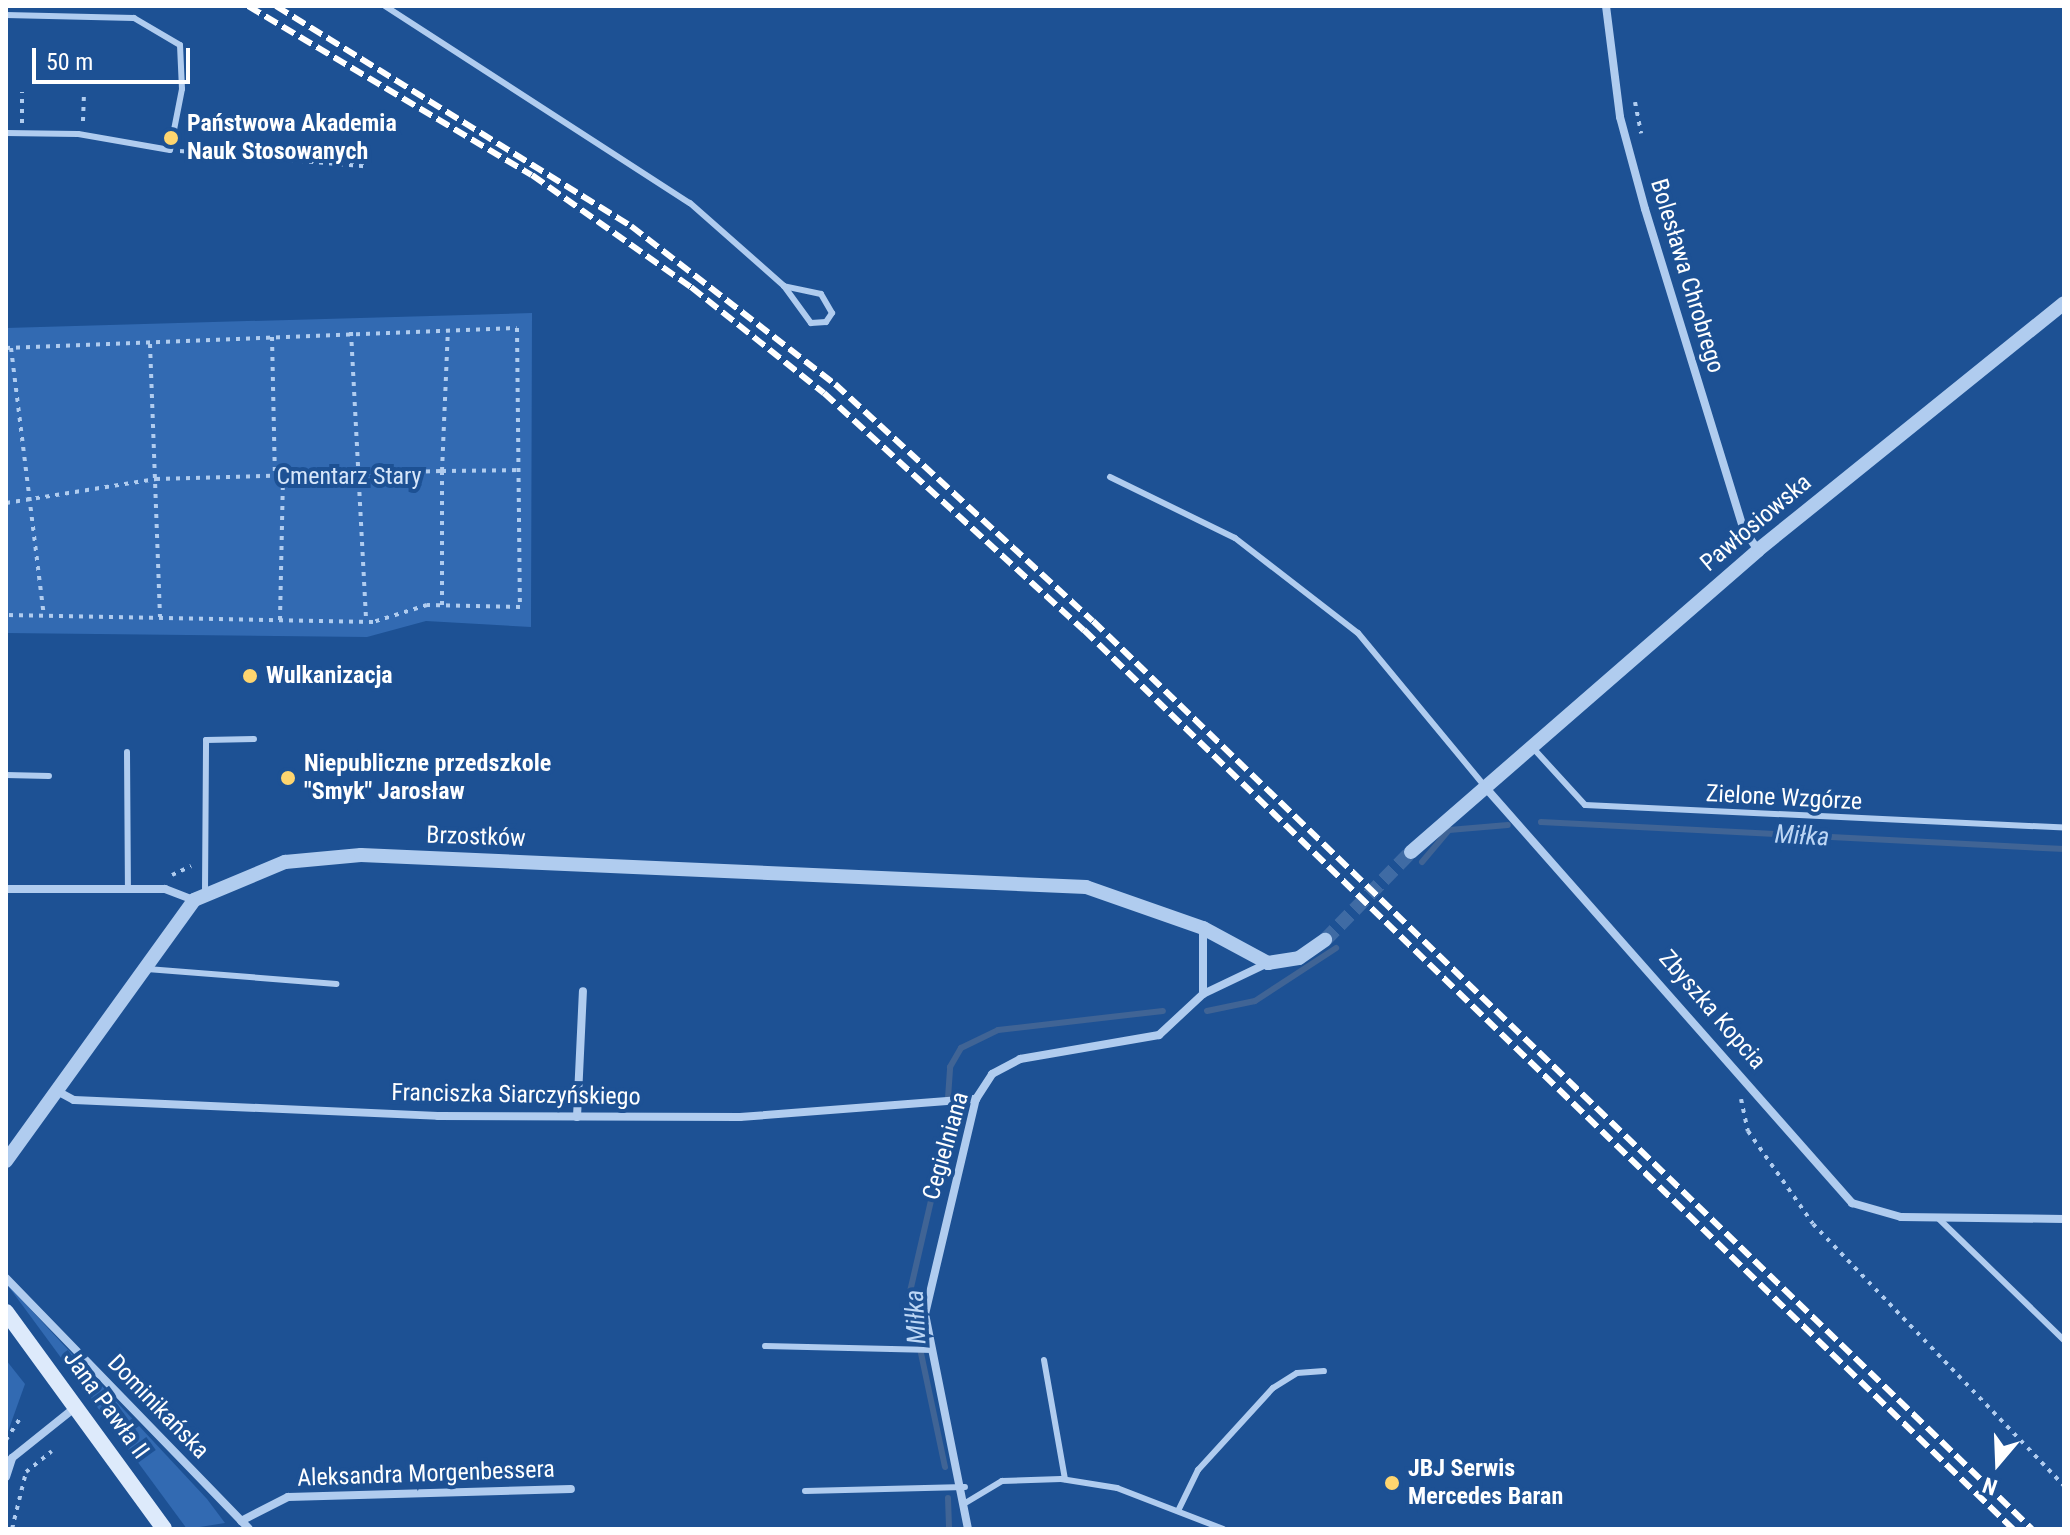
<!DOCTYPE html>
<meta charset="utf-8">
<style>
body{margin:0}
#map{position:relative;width:2070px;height:1535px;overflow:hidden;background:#1d5194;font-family:"Roboto Condensed",sans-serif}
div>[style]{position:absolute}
.green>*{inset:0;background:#326ab2}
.stream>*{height:6px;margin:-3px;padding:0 3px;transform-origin:3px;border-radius:3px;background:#406495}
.tertiary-tunnel>*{height:14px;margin-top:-7px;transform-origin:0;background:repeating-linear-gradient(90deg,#3f6ba4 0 14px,transparent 0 21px)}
.path>*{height:4px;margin-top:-2px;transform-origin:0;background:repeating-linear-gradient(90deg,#b0ccef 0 4px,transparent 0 10px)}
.service>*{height:6px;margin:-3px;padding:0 3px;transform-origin:3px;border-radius:3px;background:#b0ccef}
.minor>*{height:8px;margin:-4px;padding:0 4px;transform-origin:4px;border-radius:4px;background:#b0ccef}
.tertiary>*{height:14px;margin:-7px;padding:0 7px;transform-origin:7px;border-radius:7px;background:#b0ccef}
.secondary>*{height:16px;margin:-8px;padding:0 8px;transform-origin:8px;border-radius:8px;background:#ddeafb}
.rail>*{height:6px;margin-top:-3px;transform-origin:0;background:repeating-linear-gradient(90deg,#fff 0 14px,transparent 0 20px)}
.dots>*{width:22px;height:22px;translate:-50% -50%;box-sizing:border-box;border:4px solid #1d5194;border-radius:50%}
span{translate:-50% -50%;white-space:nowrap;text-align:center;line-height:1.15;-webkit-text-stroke:8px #1d5194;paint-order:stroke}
.poi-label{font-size:24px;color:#fff;font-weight:700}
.left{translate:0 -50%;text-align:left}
.street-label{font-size:24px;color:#fff}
.park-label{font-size:24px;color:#d6e6fa}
.water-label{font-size:26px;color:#bcd6f5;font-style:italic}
.frame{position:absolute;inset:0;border:8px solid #fff;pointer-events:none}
.north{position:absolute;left:1958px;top:1423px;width:80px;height:80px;-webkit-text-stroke:6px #1d5194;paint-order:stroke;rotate:199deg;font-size:22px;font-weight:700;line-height:32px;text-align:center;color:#fff}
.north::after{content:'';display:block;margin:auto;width:28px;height:36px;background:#fff;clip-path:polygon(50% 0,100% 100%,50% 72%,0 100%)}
.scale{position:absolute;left:32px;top:48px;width:158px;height:36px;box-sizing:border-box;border:4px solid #fff;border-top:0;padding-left:10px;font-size:24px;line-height:28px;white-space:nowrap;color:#fff;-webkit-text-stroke:6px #1d5194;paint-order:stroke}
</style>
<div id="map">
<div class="green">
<div style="clip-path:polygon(532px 313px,531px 627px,426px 621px,367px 637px,6px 633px,6px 328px)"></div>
<div style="clip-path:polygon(6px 1283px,207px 1499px,225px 1523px,187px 1529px)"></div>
<div style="clip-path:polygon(6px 1360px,25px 1384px,6px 1437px)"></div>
</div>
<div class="stream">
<div style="left:1541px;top:822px;width:524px;rotate:2.96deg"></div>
<div style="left:1422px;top:862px;width:42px;rotate:-49.8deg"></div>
<div style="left:1449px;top:830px;width:59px;rotate:-4.8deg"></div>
<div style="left:1207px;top:1011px;width:49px;rotate:-11.8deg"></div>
<div style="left:1255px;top:1001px;width:97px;rotate:-33.2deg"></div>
<div style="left:948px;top:1098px;width:31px;rotate:-86deg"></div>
<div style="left:950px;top:1067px;width:22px;rotate:-60deg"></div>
<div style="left:961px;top:1048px;width:41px;rotate:-25.9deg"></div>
<div style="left:998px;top:1030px;width:166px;rotate:-6.6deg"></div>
<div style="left:945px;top:1467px;width:175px;rotate:-101.9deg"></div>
<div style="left:909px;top:1296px;width:182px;rotate:-77deg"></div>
<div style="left:948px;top:1498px;width:31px;rotate:88deg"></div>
</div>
<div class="tertiary-tunnel">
<div style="left:1325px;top:940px;width:123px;rotate:-45.7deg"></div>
</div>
<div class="path">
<div style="left:1635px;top:102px;width:32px;rotate:79deg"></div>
<div style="left:83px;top:121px;width:28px;rotate:-88deg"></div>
<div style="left:22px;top:123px;width:31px;rotate:-90deg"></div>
<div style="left:180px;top:151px;width:185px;rotate:4.7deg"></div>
<div style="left:351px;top:332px;width:290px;rotate:87deg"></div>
<div style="left:272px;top:337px;width:139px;rotate:88.8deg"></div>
<div style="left:150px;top:344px;width:273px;rotate:87.9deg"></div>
<div style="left:6px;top:348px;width:511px;rotate:-2.24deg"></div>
<div style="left:517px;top:328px;width:279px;rotate:89.4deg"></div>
<div style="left:520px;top:607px;width:93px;rotate:-178.8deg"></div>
<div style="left:427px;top:605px;width:57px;rotate:162.5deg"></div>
<div style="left:373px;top:622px;width:367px;rotate:-178.9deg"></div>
<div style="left:11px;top:348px;width:269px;rotate:83deg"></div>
<div style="left:6px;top:503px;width:152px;rotate:-9.1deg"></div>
<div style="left:156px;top:479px;width:286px;rotate:-1.6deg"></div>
<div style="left:442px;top:471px;width:142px;rotate:-87.6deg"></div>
<div style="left:442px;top:605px;width:134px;rotate:-90deg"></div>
<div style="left:442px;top:471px;width:77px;rotate:-0.7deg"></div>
<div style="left:280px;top:620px;width:144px;rotate:-88.8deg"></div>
<div style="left:172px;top:875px;width:21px;rotate:-25deg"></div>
<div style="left:1741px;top:1099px;width:33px;rotate:78deg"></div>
<div style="left:1748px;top:1131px;width:113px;rotate:55deg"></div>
<div style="left:1813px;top:1224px;width:363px;rotate:46.2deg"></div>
<div style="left:6px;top:1440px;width:27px;rotate:-57deg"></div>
<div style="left:12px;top:1529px;width:59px;rotate:-76.2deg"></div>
<div style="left:26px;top:1472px;width:33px;rotate:-39deg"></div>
</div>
<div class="service">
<div style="left:385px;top:6px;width:363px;rotate:32.9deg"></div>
<div style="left:690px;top:203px;width:125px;rotate:41.4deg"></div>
<div style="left:784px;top:286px;width:46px;rotate:53.9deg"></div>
<div style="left:811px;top:323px;width:15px;rotate:-4deg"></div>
<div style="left:826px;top:322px;width:11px;rotate:-56deg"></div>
<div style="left:832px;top:313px;width:22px;rotate:-120deg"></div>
<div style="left:821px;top:294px;width:38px;rotate:-168deg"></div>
<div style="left:6px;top:15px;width:128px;rotate:1.3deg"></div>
<div style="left:134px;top:18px;width:53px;rotate:30.4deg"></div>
<div style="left:180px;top:45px;width:44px;rotate:87.4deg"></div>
<div style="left:182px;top:89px;width:62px;rotate:101.1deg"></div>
<div style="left:170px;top:150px;width:93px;rotate:-170.1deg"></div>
<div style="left:78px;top:134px;width:72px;rotate:-179.2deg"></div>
<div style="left:1110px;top:477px;width:139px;rotate:26deg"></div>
<div style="left:1235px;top:538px;width:155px;rotate:37.7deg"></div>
<div style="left:1358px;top:633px;width:195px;rotate:50.4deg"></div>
<div style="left:1533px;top:748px;width:77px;rotate:47.6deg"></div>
<div style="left:1585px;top:805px;width:480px;rotate:2.7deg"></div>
<div style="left:127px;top:752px;width:137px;rotate:89.6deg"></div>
<div style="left:6px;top:775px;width:43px;rotate:1.3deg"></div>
<div style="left:205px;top:891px;width:151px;rotate:-89.6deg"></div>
<div style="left:206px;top:740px;width:48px;rotate:-1.2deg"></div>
<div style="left:147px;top:969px;width:190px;rotate:4.5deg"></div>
<div style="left:1938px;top:1218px;width:175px;rotate:44.1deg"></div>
<div style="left:765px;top:1346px;width:168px;rotate:1.4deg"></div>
<div style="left:1044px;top:1360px;width:121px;rotate:80deg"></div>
<div style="left:805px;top:1491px;width:160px;rotate:-1.4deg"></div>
<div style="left:967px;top:1502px;width:41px;rotate:-31deg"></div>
<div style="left:1002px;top:1481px;width:59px;rotate:-1.9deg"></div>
<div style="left:1061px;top:1479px;width:57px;rotate:9.1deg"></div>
<div style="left:1117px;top:1488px;width:114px;rotate:21.1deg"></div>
<div style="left:1178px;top:1511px;width:46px;rotate:-64deg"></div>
<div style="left:1198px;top:1470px;width:111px;rotate:-47.6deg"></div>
<div style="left:1273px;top:1388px;width:28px;rotate:-32deg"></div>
<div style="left:1297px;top:1373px;width:27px;rotate:-4deg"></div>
</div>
<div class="minor">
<div style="left:1606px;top:6px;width:112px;rotate:82.8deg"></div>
<div style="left:1620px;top:117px;width:95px;rotate:74.8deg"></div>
<div style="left:1645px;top:209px;width:336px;rotate:72.9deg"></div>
<div style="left:1744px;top:530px;width:24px;rotate:55deg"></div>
<div style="left:1485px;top:787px;width:555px;rotate:48.58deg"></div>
<div style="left:1852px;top:1203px;width:51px;rotate:15.9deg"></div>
<div style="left:1901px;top:1217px;width:163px;rotate:0.7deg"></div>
<div style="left:6px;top:889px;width:159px"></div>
<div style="left:165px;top:889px;width:31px;rotate:21deg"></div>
<div style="left:1203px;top:994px;width:66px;rotate:-90deg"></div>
<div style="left:57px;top:1091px;width:19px;rotate:28deg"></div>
<div style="left:74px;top:1100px;width:364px;rotate:2.5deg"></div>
<div style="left:438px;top:1116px;width:302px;rotate:0.2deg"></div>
<div style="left:740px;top:1117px;width:237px;rotate:-4.4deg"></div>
<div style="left:577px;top:1117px;width:126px;rotate:-87.3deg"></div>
<div style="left:6px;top:1278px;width:349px;rotate:45.9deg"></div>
<div style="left:6px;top:1477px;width:20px;rotate:-72deg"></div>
<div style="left:12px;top:1458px;width:83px;rotate:-38.7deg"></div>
<div style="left:241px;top:1521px;width:53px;rotate:-27.1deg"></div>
<div style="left:288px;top:1497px;width:283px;rotate:-1.6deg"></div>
<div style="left:968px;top:1529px;width:219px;rotate:-101.3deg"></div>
<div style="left:925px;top:1314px;width:221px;rotate:-76.7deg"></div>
<div style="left:976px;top:1099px;width:30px;rotate:-57deg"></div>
<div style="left:992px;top:1074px;width:32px;rotate:-28deg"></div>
<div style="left:1020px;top:1059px;width:141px;rotate:-9.8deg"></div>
<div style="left:1159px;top:1035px;width:60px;rotate:-43deg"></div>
<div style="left:1203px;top:994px;width:72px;rotate:-25.5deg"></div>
</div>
<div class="tertiary">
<div style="left:1411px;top:852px;width:460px;rotate:-41deg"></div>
<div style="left:1758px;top:550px;width:393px;rotate:-38.9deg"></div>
<div style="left:6px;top:1161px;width:322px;rotate:-54.2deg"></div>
<div style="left:194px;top:900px;width:99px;rotate:-22.7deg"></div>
<div style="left:285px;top:862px;width:76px;rotate:-5.3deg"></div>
<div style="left:361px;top:855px;width:726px;rotate:2.53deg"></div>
<div style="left:1086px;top:887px;width:124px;rotate:19.3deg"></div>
<div style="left:1203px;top:928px;width:74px;rotate:28.3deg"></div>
<div style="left:1268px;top:963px;width:31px;rotate:-9deg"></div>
<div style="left:1299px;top:958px;width:32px;rotate:-35deg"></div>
</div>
<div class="secondary">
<div style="left:6px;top:1312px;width:268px;rotate:53.9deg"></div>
</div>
<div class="rail">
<div style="left:248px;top:6px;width:330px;rotate:30.8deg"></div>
<div style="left:532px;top:175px;width:194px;rotate:35.2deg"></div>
<div style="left:691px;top:287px;width:170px;rotate:38.6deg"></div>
<div style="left:824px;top:393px;width:352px;rotate:42.4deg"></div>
<div style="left:1084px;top:630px;width:1293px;rotate:44.06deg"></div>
<div style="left:276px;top:6px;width:418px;rotate:31.8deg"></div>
<div style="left:631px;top:226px;width:258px;rotate:37.8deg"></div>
<div style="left:835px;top:384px;width:350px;rotate:42.6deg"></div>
<div style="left:1093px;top:621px;width:1306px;rotate:44.04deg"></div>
</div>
<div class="dots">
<div style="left:171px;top:138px;background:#fed56f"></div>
<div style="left:250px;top:676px;background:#fed56f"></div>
<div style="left:288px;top:778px;background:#fed56f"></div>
<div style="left:1392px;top:1483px;background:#fed56f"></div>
</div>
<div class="poi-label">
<span class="left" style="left:187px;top:138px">Państwowa Akademia<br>Nauk Stosowanych</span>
<span class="left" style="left:266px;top:676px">Wulkanizacja</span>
<span class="left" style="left:304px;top:778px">Niepubliczne przedszkole<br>"Smyk" Jarosław</span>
<span class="left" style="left:1408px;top:1483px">JBJ Serwis<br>Mercedes Baran</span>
</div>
<div class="street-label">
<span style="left:1687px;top:276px;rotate:73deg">Bolesława Chrobrego</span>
<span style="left:1756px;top:523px;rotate:-40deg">Pawłosiowska</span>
<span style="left:1784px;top:798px;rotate:3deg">Zielone Wzgórze</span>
<span style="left:476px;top:837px;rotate:2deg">Brzostków</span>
<span style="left:1712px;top:1010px;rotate:49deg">Zbyszka Kopcia</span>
<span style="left:516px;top:1095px;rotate:1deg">Franciszka Siarczyńskiego</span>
<span style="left:946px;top:1146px;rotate:-74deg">Cegielniana</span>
<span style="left:106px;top:1405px;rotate:54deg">Jana Pawła II</span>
<span style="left:158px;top:1407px;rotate:46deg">Dominikańska</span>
<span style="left:426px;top:1474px;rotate:-2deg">Aleksandra Morgenbessera</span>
</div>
<div class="park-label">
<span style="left:349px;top:477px">Cmentarz Stary</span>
</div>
<div class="water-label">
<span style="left:1802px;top:836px;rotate:3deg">Miłka</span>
<span style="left:916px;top:1317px;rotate:-93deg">Miłka</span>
</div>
<div class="frame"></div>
<div class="north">N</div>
<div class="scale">50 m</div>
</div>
